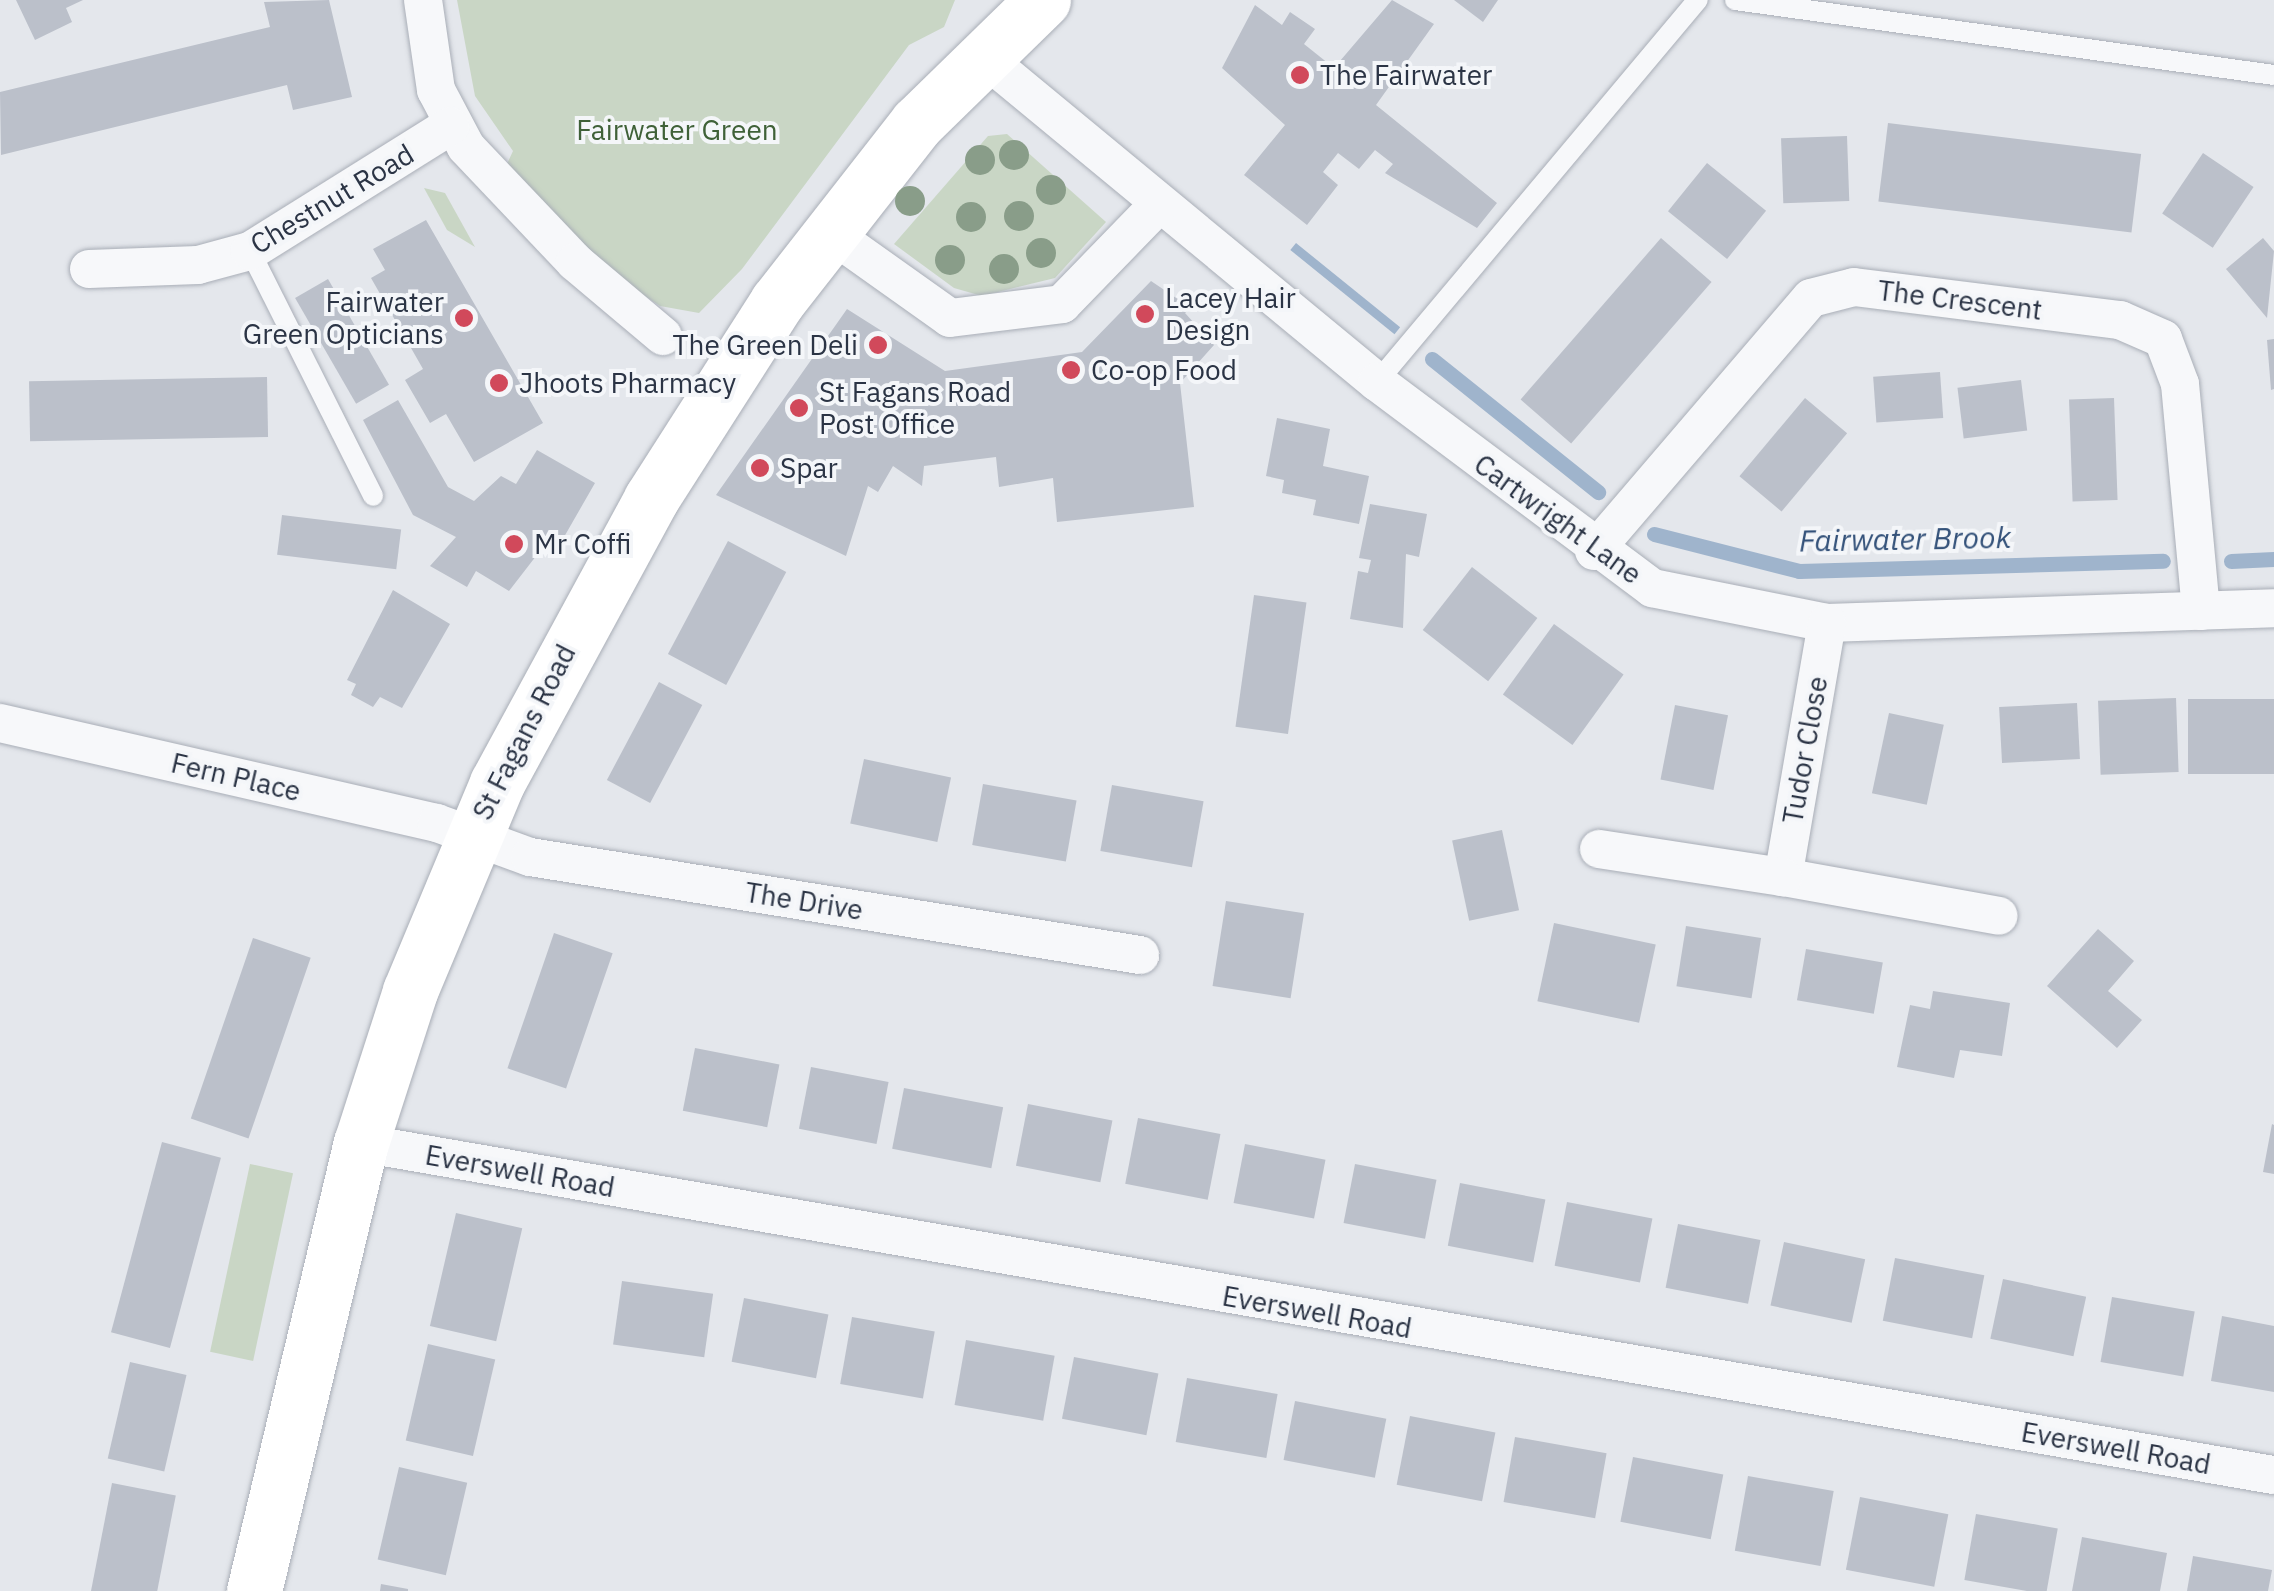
<!DOCTYPE html>
<style>
body{margin:0}
#map{position:relative;width:2274px;height:1591px;overflow:hidden;background:#e4e7ec;font-family:"IBM Plex Sans",sans-serif}
div>[style]{position:absolute}
.green>*{inset:0;background:#c9d6c5;transform-origin:0 0}
.water>*{inset:0;background:#9fb4cc;transform-origin:0 0}
.stream>*{height:15px;margin:-7.5px;padding:0 7.5px;transform-origin:7.5px;border-radius:7.5px;background:#9fb4cc}
.building>*{inset:0;background:#bbc0ca;transform-origin:0 0}
.roads{filter:drop-shadow(0 0 2px #a9aeb7) drop-shadow(0 0 2px #a9aeb7)}
.lane>*{height:20px;margin:-10px;padding:0 10px;transform-origin:10px;border-radius:10px;background:#f7f8fa}
.street>*{height:38px;margin:-19px;padding:0 19px;transform-origin:19px;border-radius:19px;background:#f7f8fa}
.secondary>*{height:55px;margin:-27.5px;padding:0 27.5px;transform-origin:27.5px;border-radius:27.5px;background:#fff}
.trees>*{width:30px;height:30px;margin:-15px;border-radius:50%;background:#899d89}
.dots>*{width:28px;height:28px;translate:-50% -50%;box-sizing:border-box;border:5px solid #f4f6f9;border-radius:50%}
span{translate:-50% -50%;white-space:nowrap;text-align:center;line-height:1.15;-webkit-text-stroke:8px #f4f6f9;paint-order:stroke}
.poi-label{font-size:28px;color:#2b3445}
.left{translate:0 -50%;text-align:left}
.right{translate:-100% -50%;text-align:right}
.park-label{font-size:28px;color:#3f6138}
.street-label{font-size:28px;color:#2b3445}
.water-label{font-size:30px;color:#34527a;font-style:italic}
</style>
<div id="map">
<div class="green">
<div style="clip-path:polygon(457px 0,955px 0,944px 27px,909px 45px,742px 269px,699px 313px,660px 306px,604px 269px,506px 166px,513px 151px,475px 96px)"></div>
<div style="clip-path:polygon(1007px 134px,1106px 222px,1055px 278px,982px 296px,954px 288px,894px 244px,988px 136px)"></div>
<div style="clip-path:polygon(424px 188px,445px 193px,475px 247px,447px 230px)"></div>
<div style="left:250px;top:1164px;width:44px;height:192px;rotate:12deg"></div>
</div>
<div class="water">
<div style="left:1296px;top:243px;width:134px;height:9px;rotate:39deg"></div>
</div>
<div class="stream">
<div style="left:1432px;top:359px;width:213px;rotate:38.7deg"></div>
<div style="left:1654px;top:534px;width:150px;rotate:14.3deg"></div>
<div style="left:1799px;top:571px;width:364px;rotate:-1.6deg"></div>
<div style="left:2231px;top:561px;width:43px;rotate:-2.7deg"></div>
</div>
<div class="building">
<div style="clip-path:polygon(16px 0,83px 0,66px 8px,72px 22px,35px 40px)"></div>
<div style="clip-path:polygon(329px 0,352px 97px,293px 110px,287px 85px,1px 155px,0 92px,270px 27px,264px 2px)"></div>
<div style="clip-path:polygon(1392px 0,1434px 24px,1376px 105px,1497px 203px,1477px 228px,1385px 173px,1393px 164px,1375px 150px,1359px 169px,1338px 153px,1323px 172px,1338px 185px,1307px 225px,1244px 175px,1285px 125px,1222px 68px,1255px 5px,1282px 25px,1290px 12px,1315px 29px,1304px 44px,1334px 68px)"></div>
<div style="clip-path:polygon(1454px 0,1498px 0,1483px 22px)"></div>
<div style="left:1888px;top:123px;width:255px;height:79px;rotate:7deg"></div>
<div style="left:1847px;top:136px;width:65px;height:66px;rotate:88deg"></div>
<div style="left:2203px;top:153px;width:61px;height:73px;rotate:34deg"></div>
<div style="left:1707px;top:163px;width:76px;height:62px;rotate:39deg"></div>
<div style="clip-path:polygon(426px 220px,543px 423px,474px 462px,446px 414px,430px 423px,405px 380px,423px 369px,371px 278px,385px 270px,373px 249px)"></div>
<div style="left:1661px;top:238px;width:67px;height:214px;rotate:41deg"></div>
<div style="clip-path:polygon(2263px 238px,2274px 251px,2267px 318px,2226px 269px)"></div>
<div style="left:328px;top:279px;width:122px;height:38px;rotate:60deg"></div>
<div style="clip-path:polygon(1151px 281px,1191px 308px,1185px 313px,1214px 345px,1180px 383px,1194px 507px,1057px 522px,1053px 478px,999px 487px,996px 457px,924px 466px,922px 486px,893px 466px,878px 492px,868px 486px,846px 556px,716px 495px,847px 309px,945px 371px,1082px 352px)"></div>
<div style="clip-path:polygon(2274px 339px,2274px 389px,2271px 390px,2267px 340px)"></div>
<div style="left:1940px;top:372px;width:46px;height:67px;rotate:86deg"></div>
<div style="left:267px;top:377px;width:60px;height:238px;rotate:89deg"></div>
<div style="left:2021px;top:380px;width:51px;height:64px;rotate:83deg"></div>
<div style="left:1805px;top:398px;width:55px;height:102px;rotate:40deg"></div>
<div style="left:2114px;top:398px;width:102px;height:45px;rotate:88deg"></div>
<div style="clip-path:polygon(398px 400px,448px 487px,474px 501px,501px 476px,516px 484px,537px 450px,595px 483px,560px 544px,550px 538px,509px 591px,476px 571px,467px 587px,430px 566px,456px 537px,413px 515px,363px 420px)"></div>
<div style="clip-path:polygon(1277px 418px,1330px 429px,1323px 466px,1369px 476px,1359px 524px,1313px 515px,1316px 500px,1282px 493px,1284px 480px,1266px 476px)"></div>
<div style="clip-path:polygon(1370px 504px,1427px 514px,1419px 557px,1406px 554px,1403px 628px,1350px 619px,1358px 571px,1368px 573px,1371px 560px,1359px 558px)"></div>
<div style="left:282px;top:515px;width:120px;height:40px;rotate:7deg"></div>
<div style="left:728px;top:541px;width:66px;height:128px;rotate:28deg"></div>
<div style="left:1472px;top:567px;width:83px;height:80px;rotate:38deg"></div>
<div style="clip-path:polygon(393px 590px,450px 624px,402px 708px,380px 697px,373px 707px,351px 695px,356px 684px,347px 680px)"></div>
<div style="left:1254px;top:595px;width:53px;height:133px;rotate:8deg"></div>
<div style="left:1554px;top:624px;width:86px;height:87px;rotate:36deg"></div>
<div style="left:659px;top:682px;width:49px;height:111px;rotate:28deg"></div>
<div style="left:2176px;top:698px;width:74px;height:78px;rotate:88deg"></div>
<div style="left:2274px;top:699px;width:75px;height:86px;rotate:90deg"></div>
<div style="left:2077px;top:703px;width:56px;height:78px;rotate:87deg"></div>
<div style="left:1675px;top:705px;width:54px;height:76px;rotate:11deg"></div>
<div style="left:1889px;top:713px;width:56px;height:82px;rotate:12deg"></div>
<div style="left:864px;top:759px;width:89px;height:66px;rotate:12deg"></div>
<div style="left:983px;top:784px;width:95px;height:62px;rotate:10deg"></div>
<div style="left:1112px;top:785px;width:93px;height:67px;rotate:10deg"></div>
<div style="left:1502px;top:830px;width:82px;height:51px;rotate:78deg"></div>
<div style="left:1226px;top:901px;width:79px;height:86px;rotate:9deg"></div>
<div style="left:1554px;top:923px;width:104px;height:80px;rotate:12deg"></div>
<div style="left:1686px;top:926px;width:76px;height:61px;rotate:9deg"></div>
<div style="clip-path:polygon(2098px 929px,2134px 961px,2108px 991px,2142px 1020px,2117px 1048px,2047px 986px)"></div>
<div style="left:554px;top:933px;width:62px;height:143px;rotate:19deg"></div>
<div style="left:253px;top:938px;width:61px;height:191px;rotate:19deg"></div>
<div style="left:1806px;top:949px;width:78px;height:52px;rotate:10deg"></div>
<div style="clip-path:polygon(1933px 991px,2010px 1003px,2002px 1056px,1960px 1050px,1954px 1078px,1897px 1067px,1910px 1005px,1930px 1009px)"></div>
<div style="left:695px;top:1048px;width:86px;height:64px;rotate:11deg"></div>
<div style="left:811px;top:1067px;width:79px;height:63px;rotate:11deg"></div>
<div style="left:904px;top:1088px;width:101px;height:62px;rotate:11deg"></div>
<div style="left:1028px;top:1104px;width:86px;height:63px;rotate:11deg"></div>
<div style="left:1138px;top:1118px;width:84px;height:67px;rotate:11deg"></div>
<div style="clip-path:polygon(2272px 1124px,2274px 1125px,2274px 1174px,2263px 1172px)"></div>
<div style="left:162px;top:1142px;width:61px;height:197px;rotate:15deg"></div>
<div style="left:1245px;top:1144px;width:82px;height:60px;rotate:11deg"></div>
<div style="left:1355px;top:1164px;width:83px;height:60px;rotate:11deg"></div>
<div style="left:1460px;top:1183px;width:87px;height:64px;rotate:11deg"></div>
<div style="left:1567px;top:1202px;width:87px;height:65px;rotate:11deg"></div>
<div style="left:456px;top:1213px;width:68px;height:116px;rotate:13deg"></div>
<div style="left:1678px;top:1224px;width:84px;height:65px;rotate:11deg"></div>
<div style="left:1784px;top:1242px;width:83px;height:65px;rotate:12deg"></div>
<div style="left:1895px;top:1258px;width:91px;height:64px;rotate:11deg"></div>
<div style="left:2003px;top:1279px;width:85px;height:61px;rotate:12deg"></div>
<div style="left:622px;top:1281px;width:92px;height:64px;rotate:8deg"></div>
<div style="left:2112px;top:1297px;width:84px;height:66px;rotate:10deg"></div>
<div style="left:744px;top:1298px;width:86px;height:65px;rotate:11deg"></div>
<div style="clip-path:polygon(2222px 1316px,2274px 1326px,2274px 1392px,2211px 1381px)"></div>
<div style="left:852px;top:1317px;width:84px;height:68px;rotate:10deg"></div>
<div style="left:966px;top:1340px;width:90px;height:66px;rotate:10deg"></div>
<div style="left:428px;top:1344px;width:69px;height:99px;rotate:13deg"></div>
<div style="left:1074px;top:1357px;width:86px;height:63px;rotate:11deg"></div>
<div style="left:130px;top:1362px;width:58px;height:99px;rotate:13deg"></div>
<div style="left:1187px;top:1378px;width:92px;height:65px;rotate:10deg"></div>
<div style="left:1295px;top:1401px;width:93px;height:60px;rotate:11deg"></div>
<div style="left:1410px;top:1416px;width:87px;height:70px;rotate:11deg"></div>
<div style="left:1515px;top:1437px;width:93px;height:66px;rotate:10deg"></div>
<div style="left:1633px;top:1457px;width:92px;height:66px;rotate:11deg"></div>
<div style="left:399px;top:1467px;width:70px;height:95px;rotate:13deg"></div>
<div style="left:1748px;top:1476px;width:87px;height:76px;rotate:10deg"></div>
<div style="left:112px;top:1483px;width:65px;height:110px;rotate:11deg"></div>
<div style="left:1860px;top:1497px;width:90px;height:74px;rotate:11deg"></div>
<div style="left:1976px;top:1514px;width:83px;height:67px;rotate:10deg"></div>
<div style="clip-path:polygon(2082px 1537px,2167px 1553px,2160px 1591px,2072px 1591px)"></div>
<div style="clip-path:polygon(2193px 1556px,2272px 1570px,2268px 1591px,2187px 1591px)"></div>
<div style="clip-path:polygon(381px 1584px,408px 1589px,408px 1591px,380px 1591px)"></div>
</div>
<div class="roads">
<div class="lane">
<div style="left:1735px;top:0;width:544px;rotate:7.92deg"></div>
<div style="left:250px;top:251px;width:274px;rotate:63.3deg"></div>
<div style="left:1377px;top:382px;width:499px;rotate:-50deg"></div>
</div>
<div class="street">
<div style="left:423px;top:0;width:91px;rotate:81.8deg"></div>
<div style="left:436px;top:90px;width:64px;rotate:62.2deg"></div>
<div style="left:466px;top:147px;width:158px;rotate:46.5deg"></div>
<div style="left:575px;top:262px;width:115px;rotate:40.1deg"></div>
<div style="left:980px;top:54px;width:515px;rotate:39.56deg"></div>
<div style="left:1377px;top:382px;width:344px;rotate:36.8deg"></div>
<div style="left:1652px;top:588px;width:178px;rotate:11.3deg"></div>
<div style="left:1827px;top:623px;width:447px;rotate:-1.9deg"></div>
<div style="left:829px;top:232px;width:148px;rotate:35.4deg"></div>
<div style="left:950px;top:318px;width:113px;rotate:-7.1deg"></div>
<div style="left:1062px;top:304px;width:139px;rotate:-45.9deg"></div>
<div style="left:89px;top:269px;width:109px;rotate:-2.1deg"></div>
<div style="left:198px;top:265px;width:54px;rotate:-15.1deg"></div>
<div style="left:250px;top:251px;width:236px;rotate:-32deg"></div>
<div style="left:1594px;top:551px;width:333px;rotate:-49.4deg"></div>
<div style="left:1811px;top:298px;width:44px;rotate:-14.3deg"></div>
<div style="left:1854px;top:287px;width:268px;rotate:7.1deg"></div>
<div style="left:2120px;top:320px;width:47px;rotate:23.8deg"></div>
<div style="left:2163px;top:339px;width:48px;rotate:69.3deg"></div>
<div style="left:2180px;top:384px;width:228px;rotate:84.7deg"></div>
<div style="left:1827px;top:623px;width:258px;rotate:99.8deg"></div>
<div style="left:1783px;top:877px;width:219px;rotate:10.2deg"></div>
<div style="left:0;top:723px;width:448px;rotate:12.9deg"></div>
<div style="left:437px;top:823px;width:99px;rotate:20.1deg"></div>
<div style="left:530px;top:857px;width:618px;rotate:9.13deg"></div>
<div style="left:1599px;top:849px;width:186px;rotate:8.7deg"></div>
<div style="left:361px;top:1143px;width:1942px;rotate:9.85deg"></div>
</div>
<div class="secondary">
<div style="left:254px;top:1591px;width:461px;rotate:-76.6deg"></div>
<div style="left:361px;top:1143px;width:160px;rotate:-72.1deg"></div>
<div style="left:410px;top:991px;width:225px;rotate:-67.3deg"></div>
<div style="left:497px;top:783px;width:323px;rotate:-61.5deg"></div>
<div style="left:651px;top:499px;width:234px;rotate:-57.4deg"></div>
<div style="left:777px;top:302px;width:227px;rotate:-52deg"></div>
<div style="left:917px;top:123px;width:176px;rotate:-44.3deg"></div>
</div>
</div>
<div class="trees">
<div style="left:1014px;top:155px"></div>
<div style="left:980px;top:160px"></div>
<div style="left:1051px;top:190px"></div>
<div style="left:910px;top:201px"></div>
<div style="left:1019px;top:216px"></div>
<div style="left:971px;top:217px"></div>
<div style="left:1041px;top:253px"></div>
<div style="left:950px;top:260px"></div>
<div style="left:1004px;top:269px"></div>
</div>
<div class="dots">
<div style="left:1300px;top:75px;background:#d1495b"></div>
<div style="left:1145px;top:314px;background:#d1495b"></div>
<div style="left:464px;top:318px;background:#d1495b"></div>
<div style="left:878px;top:345px;background:#d1495b"></div>
<div style="left:1071px;top:370px;background:#d1495b"></div>
<div style="left:499px;top:383px;background:#d1495b"></div>
<div style="left:799px;top:408px;background:#d1495b"></div>
<div style="left:760px;top:468px;background:#d1495b"></div>
<div style="left:514px;top:544px;background:#d1495b"></div>
</div>
<div class="poi-label">
<span class="left" style="left:1320px;top:75px">The Fairwater</span>
<span class="left" style="left:1165px;top:314px">Lacey Hair<br>Design</span>
<span class="right" style="left:444px;top:318px">Fairwater<br>Green Opticians</span>
<span class="right" style="left:858px;top:345px">The Green Deli</span>
<span class="left" style="left:1091px;top:370px">Co-op Food</span>
<span class="left" style="left:519px;top:383px">Jhoots Pharmacy</span>
<span class="left" style="left:819px;top:408px">St Fagans Road<br>Post Office</span>
<span class="left" style="left:780px;top:468px">Spar</span>
<span class="left" style="left:534px;top:544px">Mr Coffi</span>
</div>
<div class="park-label">
<span style="left:677px;top:130px">Fairwater Green</span>
</div>
<div class="street-label">
<span style="left:332px;top:199px;rotate:-31deg">Chestnut Road</span>
<span style="left:1960px;top:300px;rotate:7deg">The Crescent</span>
<span style="left:1558px;top:519px;rotate:36deg">Cartwright Lane</span>
<span style="left:524px;top:732px;rotate:-63deg">St Fagans Road</span>
<span style="left:1805px;top:750px;rotate:-80deg">Tudor Close</span>
<span style="left:236px;top:777px;rotate:13deg">Fern Place</span>
<span style="left:804px;top:901px;rotate:9deg">The Drive</span>
<span style="left:520px;top:1171px;rotate:10deg">Everswell Road</span>
<span style="left:1317px;top:1312px;rotate:10deg">Everswell Road</span>
<span style="left:2116px;top:1448px;rotate:10deg">Everswell Road</span>
</div>
<div class="water-label">
<span style="left:1905px;top:539px;rotate:-1deg">Fairwater Brook</span>
</div>
</div>
